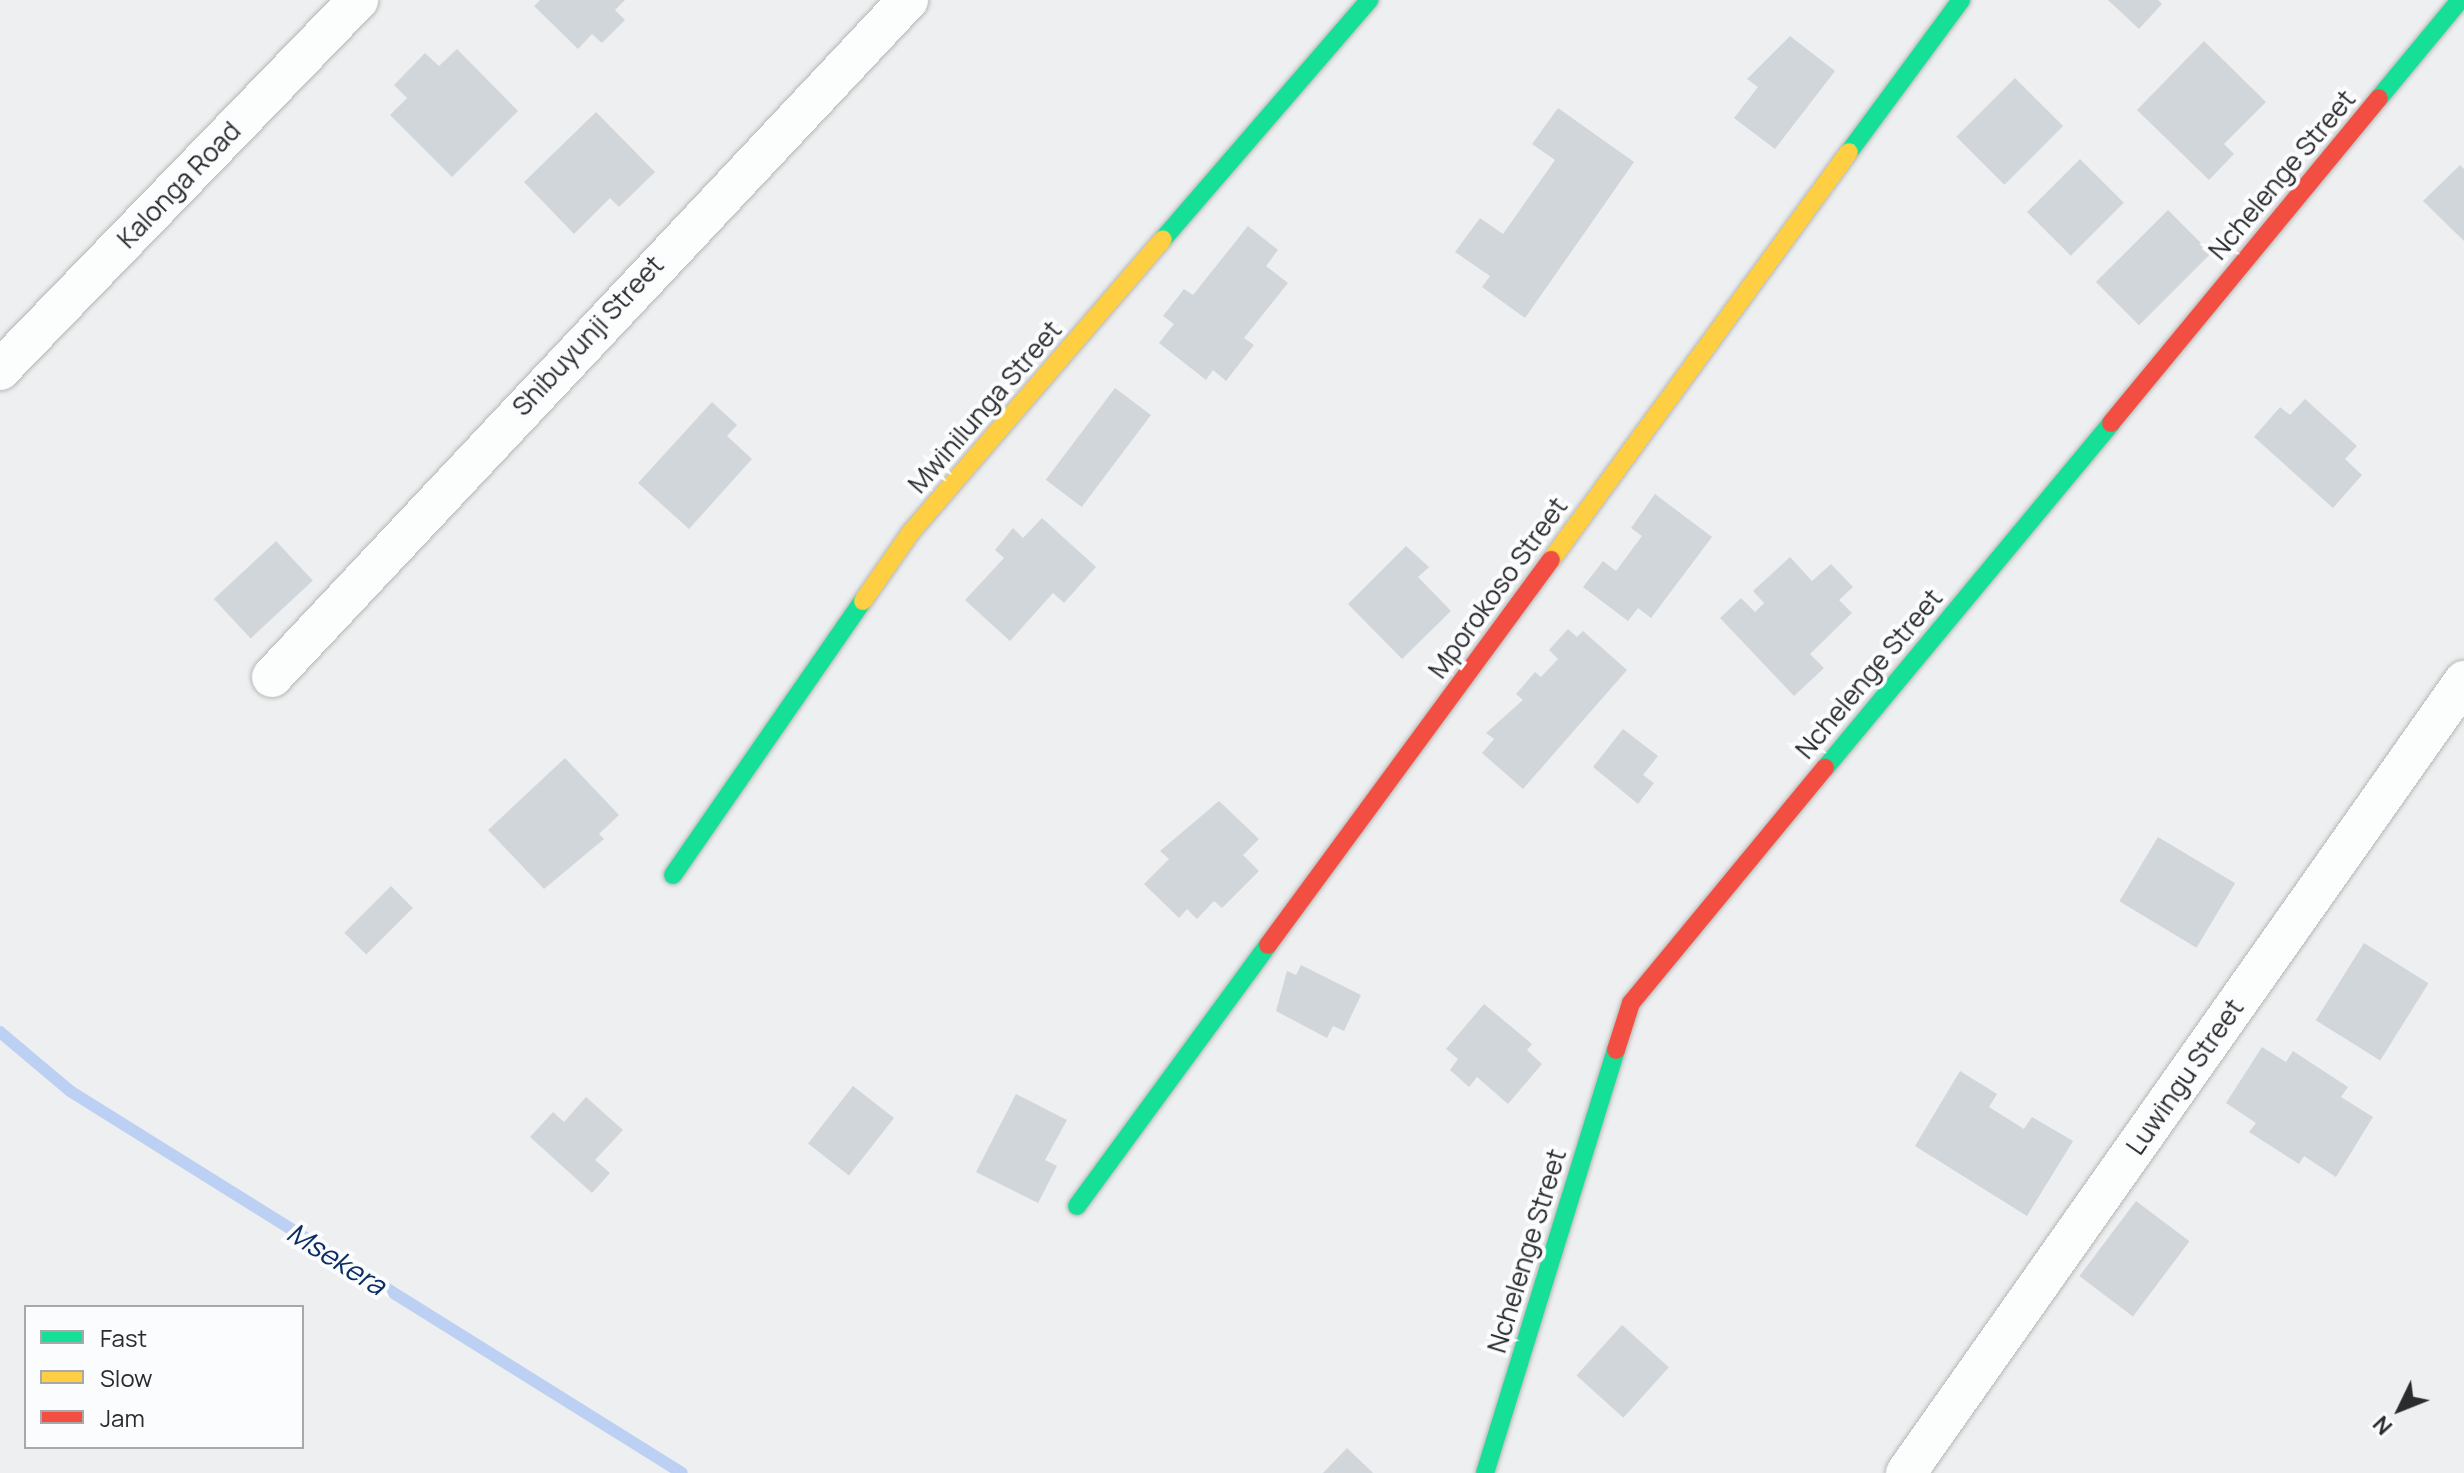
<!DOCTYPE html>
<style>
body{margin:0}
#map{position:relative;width:2464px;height:1473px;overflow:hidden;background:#eeeff0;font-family:Manrope,sans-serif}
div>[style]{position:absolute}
.stream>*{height:12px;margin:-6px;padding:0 6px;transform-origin:6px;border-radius:6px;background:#bcd0f3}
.building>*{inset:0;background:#d1d6db;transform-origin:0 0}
.roads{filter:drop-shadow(0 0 2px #b5b6b7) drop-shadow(0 0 2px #b5b6b7)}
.street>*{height:40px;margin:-20px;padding:0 20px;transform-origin:20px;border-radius:20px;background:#fcfdfd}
.fast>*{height:18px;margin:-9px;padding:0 9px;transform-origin:9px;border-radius:9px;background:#16e098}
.slow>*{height:18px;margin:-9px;padding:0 9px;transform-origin:9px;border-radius:9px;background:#ffcf43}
.jam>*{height:18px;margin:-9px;padding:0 9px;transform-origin:9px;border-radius:9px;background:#f24e42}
span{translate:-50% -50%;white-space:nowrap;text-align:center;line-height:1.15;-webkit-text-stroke:8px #fbfcfe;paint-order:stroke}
.street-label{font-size:26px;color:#2a2b2c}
.water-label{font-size:28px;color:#0c2d64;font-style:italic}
.legend{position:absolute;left:24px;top:1305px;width:280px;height:144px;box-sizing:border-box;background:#fbfcfe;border:2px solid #a7a8aa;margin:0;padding:10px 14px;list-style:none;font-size:24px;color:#2a2b2c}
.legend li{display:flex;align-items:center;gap:16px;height:40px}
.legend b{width:40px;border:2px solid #a7a8aa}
.north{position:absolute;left:2360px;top:1369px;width:80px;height:80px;-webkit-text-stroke:6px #fbfcfe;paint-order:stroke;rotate:227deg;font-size:22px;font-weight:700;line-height:32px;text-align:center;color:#2a2b2c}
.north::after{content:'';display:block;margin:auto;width:28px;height:36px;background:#2a2b2c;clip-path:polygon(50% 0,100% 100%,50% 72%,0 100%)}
</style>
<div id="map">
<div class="stream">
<div style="left:0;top:1032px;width:92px;rotate:40.1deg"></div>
<div style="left:70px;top:1091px;width:721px;rotate:31.97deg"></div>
</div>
<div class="building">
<div style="clip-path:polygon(540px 0,625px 0,615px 10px,625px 20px,602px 43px,592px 34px,578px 49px,534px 6px)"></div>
<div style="clip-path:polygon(2108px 0,2158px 0,2162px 4px,2139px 29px)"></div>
<div style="clip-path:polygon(1790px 36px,1835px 71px,1775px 149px,1734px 118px,1758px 87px,1747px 79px)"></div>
<div style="clip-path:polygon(2204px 41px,2266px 102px,2224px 144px,2234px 154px,2209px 180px,2137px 110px)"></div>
<div style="clip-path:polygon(457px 49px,518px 111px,452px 177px,390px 115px,407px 98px,394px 85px,425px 53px,439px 66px)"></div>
<div style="left:2015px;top:78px;width:68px;height:83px;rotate:45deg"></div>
<div style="clip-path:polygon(1558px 108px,1634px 162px,1525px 318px,1482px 287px,1490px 276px,1455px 252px,1480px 218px,1503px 234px,1555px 160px,1532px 144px)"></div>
<div style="clip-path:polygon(596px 112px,655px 172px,619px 207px,610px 198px,574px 234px,524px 182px)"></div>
<div style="left:2080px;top:159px;width:62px;height:75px;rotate:45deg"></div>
<div style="clip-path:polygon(2460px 165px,2464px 169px,2464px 241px,2423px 201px)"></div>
<div style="left:2168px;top:210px;width:61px;height:102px;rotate:45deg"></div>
<div style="clip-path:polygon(1248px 226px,1278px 250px,1266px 266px,1288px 283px,1244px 338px,1254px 345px,1226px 381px,1213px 370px,1206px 380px,1159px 343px,1174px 324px,1163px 316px,1184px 289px,1193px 295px)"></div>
<div style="left:1115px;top:388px;width:45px;height:115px;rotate:37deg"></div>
<div style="clip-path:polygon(2305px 399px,2357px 446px,2345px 459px,2362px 475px,2333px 508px,2254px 437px,2280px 407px,2290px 415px)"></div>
<div style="clip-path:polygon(712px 402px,737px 425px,727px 436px,752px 459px,689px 529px,638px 483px)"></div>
<div style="clip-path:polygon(1655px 494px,1712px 537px,1651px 618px,1638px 608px,1628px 621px,1583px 587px,1603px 561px,1616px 571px,1642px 536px,1631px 528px)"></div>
<div style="clip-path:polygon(1042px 518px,1096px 567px,1064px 603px,1053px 593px,1010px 641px,965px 600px,1004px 558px,995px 550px,1013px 528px,1023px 538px)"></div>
<div style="left:276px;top:541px;width:54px;height:85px;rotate:47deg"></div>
<div style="clip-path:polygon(1406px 546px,1429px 567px,1418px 577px,1451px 611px,1402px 659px,1348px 604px)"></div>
<div style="clip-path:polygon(1790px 557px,1812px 581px,1831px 564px,1853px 587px,1839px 600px,1852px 613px,1810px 654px,1824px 668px,1794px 696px,1720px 618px,1741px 598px,1755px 612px,1764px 603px,1753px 591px)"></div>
<div style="clip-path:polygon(1568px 629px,1577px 637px,1583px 631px,1627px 670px,1523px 789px,1482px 753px,1494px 739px,1486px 733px,1523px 700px,1516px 694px,1535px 672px,1541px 677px,1558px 659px,1549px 650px)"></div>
<div style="clip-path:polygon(1623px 729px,1658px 756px,1643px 775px,1654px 783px,1638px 804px,1593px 767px)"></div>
<div style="clip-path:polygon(565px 758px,619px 815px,599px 834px,604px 839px,544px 889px,488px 830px)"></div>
<div style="clip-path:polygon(1219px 801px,1259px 839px,1243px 855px,1259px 871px,1222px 908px,1214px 901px,1197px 919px,1187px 909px,1179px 918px,1144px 884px,1169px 859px,1160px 851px)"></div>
<div style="left:2158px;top:837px;width:90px;height:75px;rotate:31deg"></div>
<div style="left:391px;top:886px;width:31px;height:66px;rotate:45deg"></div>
<div style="left:2364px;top:943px;width:76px;height:91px;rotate:32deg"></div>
<div style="clip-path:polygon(1301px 965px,1361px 995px,1344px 1031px,1333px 1026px,1327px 1038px,1276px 1011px,1287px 971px,1296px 975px)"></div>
<div style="clip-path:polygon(1484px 1004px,1532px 1044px,1527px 1050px,1542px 1064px,1508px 1104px,1477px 1077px,1469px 1087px,1450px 1070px,1458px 1059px,1446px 1049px)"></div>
<div style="clip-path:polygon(2262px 1047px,2286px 1062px,2293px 1051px,2348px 1087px,2341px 1097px,2373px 1117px,2336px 1177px,2304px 1156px,2299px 1164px,2249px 1132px,2256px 1123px,2226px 1103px)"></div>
<div style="clip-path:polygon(1960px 1071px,1997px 1094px,1989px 1107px,2024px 1129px,2032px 1117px,2073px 1141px,2027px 1216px,1915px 1146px)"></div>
<div style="left:853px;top:1086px;width:52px;height:73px;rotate:38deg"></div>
<div style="clip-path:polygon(1016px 1094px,1067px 1120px,1045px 1160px,1057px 1166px,1038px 1203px,976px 1172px)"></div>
<div style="clip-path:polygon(586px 1097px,623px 1130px,595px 1160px,610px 1173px,592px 1193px,530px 1137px,553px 1112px,564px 1122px)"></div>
<div style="left:2136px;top:1201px;width:67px;height:94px;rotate:37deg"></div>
<div style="left:1622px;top:1325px;width:63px;height:68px;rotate:42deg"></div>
<div style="clip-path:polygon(1347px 1448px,1373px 1473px,1323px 1473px)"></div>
</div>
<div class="roads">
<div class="street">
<div style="left:0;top:370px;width:515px;rotate:-45.94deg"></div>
<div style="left:272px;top:677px;width:929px;rotate:-46.79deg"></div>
<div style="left:1906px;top:1473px;width:969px;rotate:-54.83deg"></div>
</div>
<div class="fast">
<div style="left:2379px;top:98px;width:127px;rotate:-50.4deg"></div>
<div style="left:1849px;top:152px;width:189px;rotate:-53.6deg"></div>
<div style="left:1163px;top:239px;width:316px;rotate:-49.2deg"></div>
<div style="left:1825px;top:768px;width:448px;rotate:-50.3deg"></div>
<div style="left:673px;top:875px;width:333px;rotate:-55.3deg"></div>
<div style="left:1077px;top:1206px;width:323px;rotate:-53.8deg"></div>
<div style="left:1485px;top:1473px;width:443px;rotate:-72.8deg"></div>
</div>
<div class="slow">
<div style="left:1551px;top:560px;width:505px;rotate:-53.86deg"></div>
<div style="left:863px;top:601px;width:84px;rotate:-55.2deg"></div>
<div style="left:911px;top:532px;width:386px;rotate:-49.3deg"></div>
</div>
<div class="jam">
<div style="left:2111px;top:423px;width:421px;rotate:-50.5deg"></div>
<div style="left:1268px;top:945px;width:478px;rotate:-53.7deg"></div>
<div style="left:1616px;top:1050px;width:49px;rotate:-72.3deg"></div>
<div style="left:1631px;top:1003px;width:305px;rotate:-50.5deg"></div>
</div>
</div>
<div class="street-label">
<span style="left:2282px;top:175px;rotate:-50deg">Nchelenge Street</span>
<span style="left:179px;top:185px;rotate:-46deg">Kalonga Road</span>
<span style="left:588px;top:336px;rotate:-47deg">Shibuyunji Street</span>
<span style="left:985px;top:407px;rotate:-49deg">Mwinilunga Street</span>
<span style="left:1498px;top:588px;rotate:-54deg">Mporokoso Street</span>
<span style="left:1869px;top:674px;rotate:-50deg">Nchelenge Street</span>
<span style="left:2185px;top:1077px;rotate:-55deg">Luwingu Street</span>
<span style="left:1527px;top:1251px;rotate:-73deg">Nchelenge Street</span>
</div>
<div class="water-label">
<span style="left:337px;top:1258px;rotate:32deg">Msekera</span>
</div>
<ul class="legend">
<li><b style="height:10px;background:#16e098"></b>Fast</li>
<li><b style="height:10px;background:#ffcf43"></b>Slow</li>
<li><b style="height:10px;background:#f24e42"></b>Jam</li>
</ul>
<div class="north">N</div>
</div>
